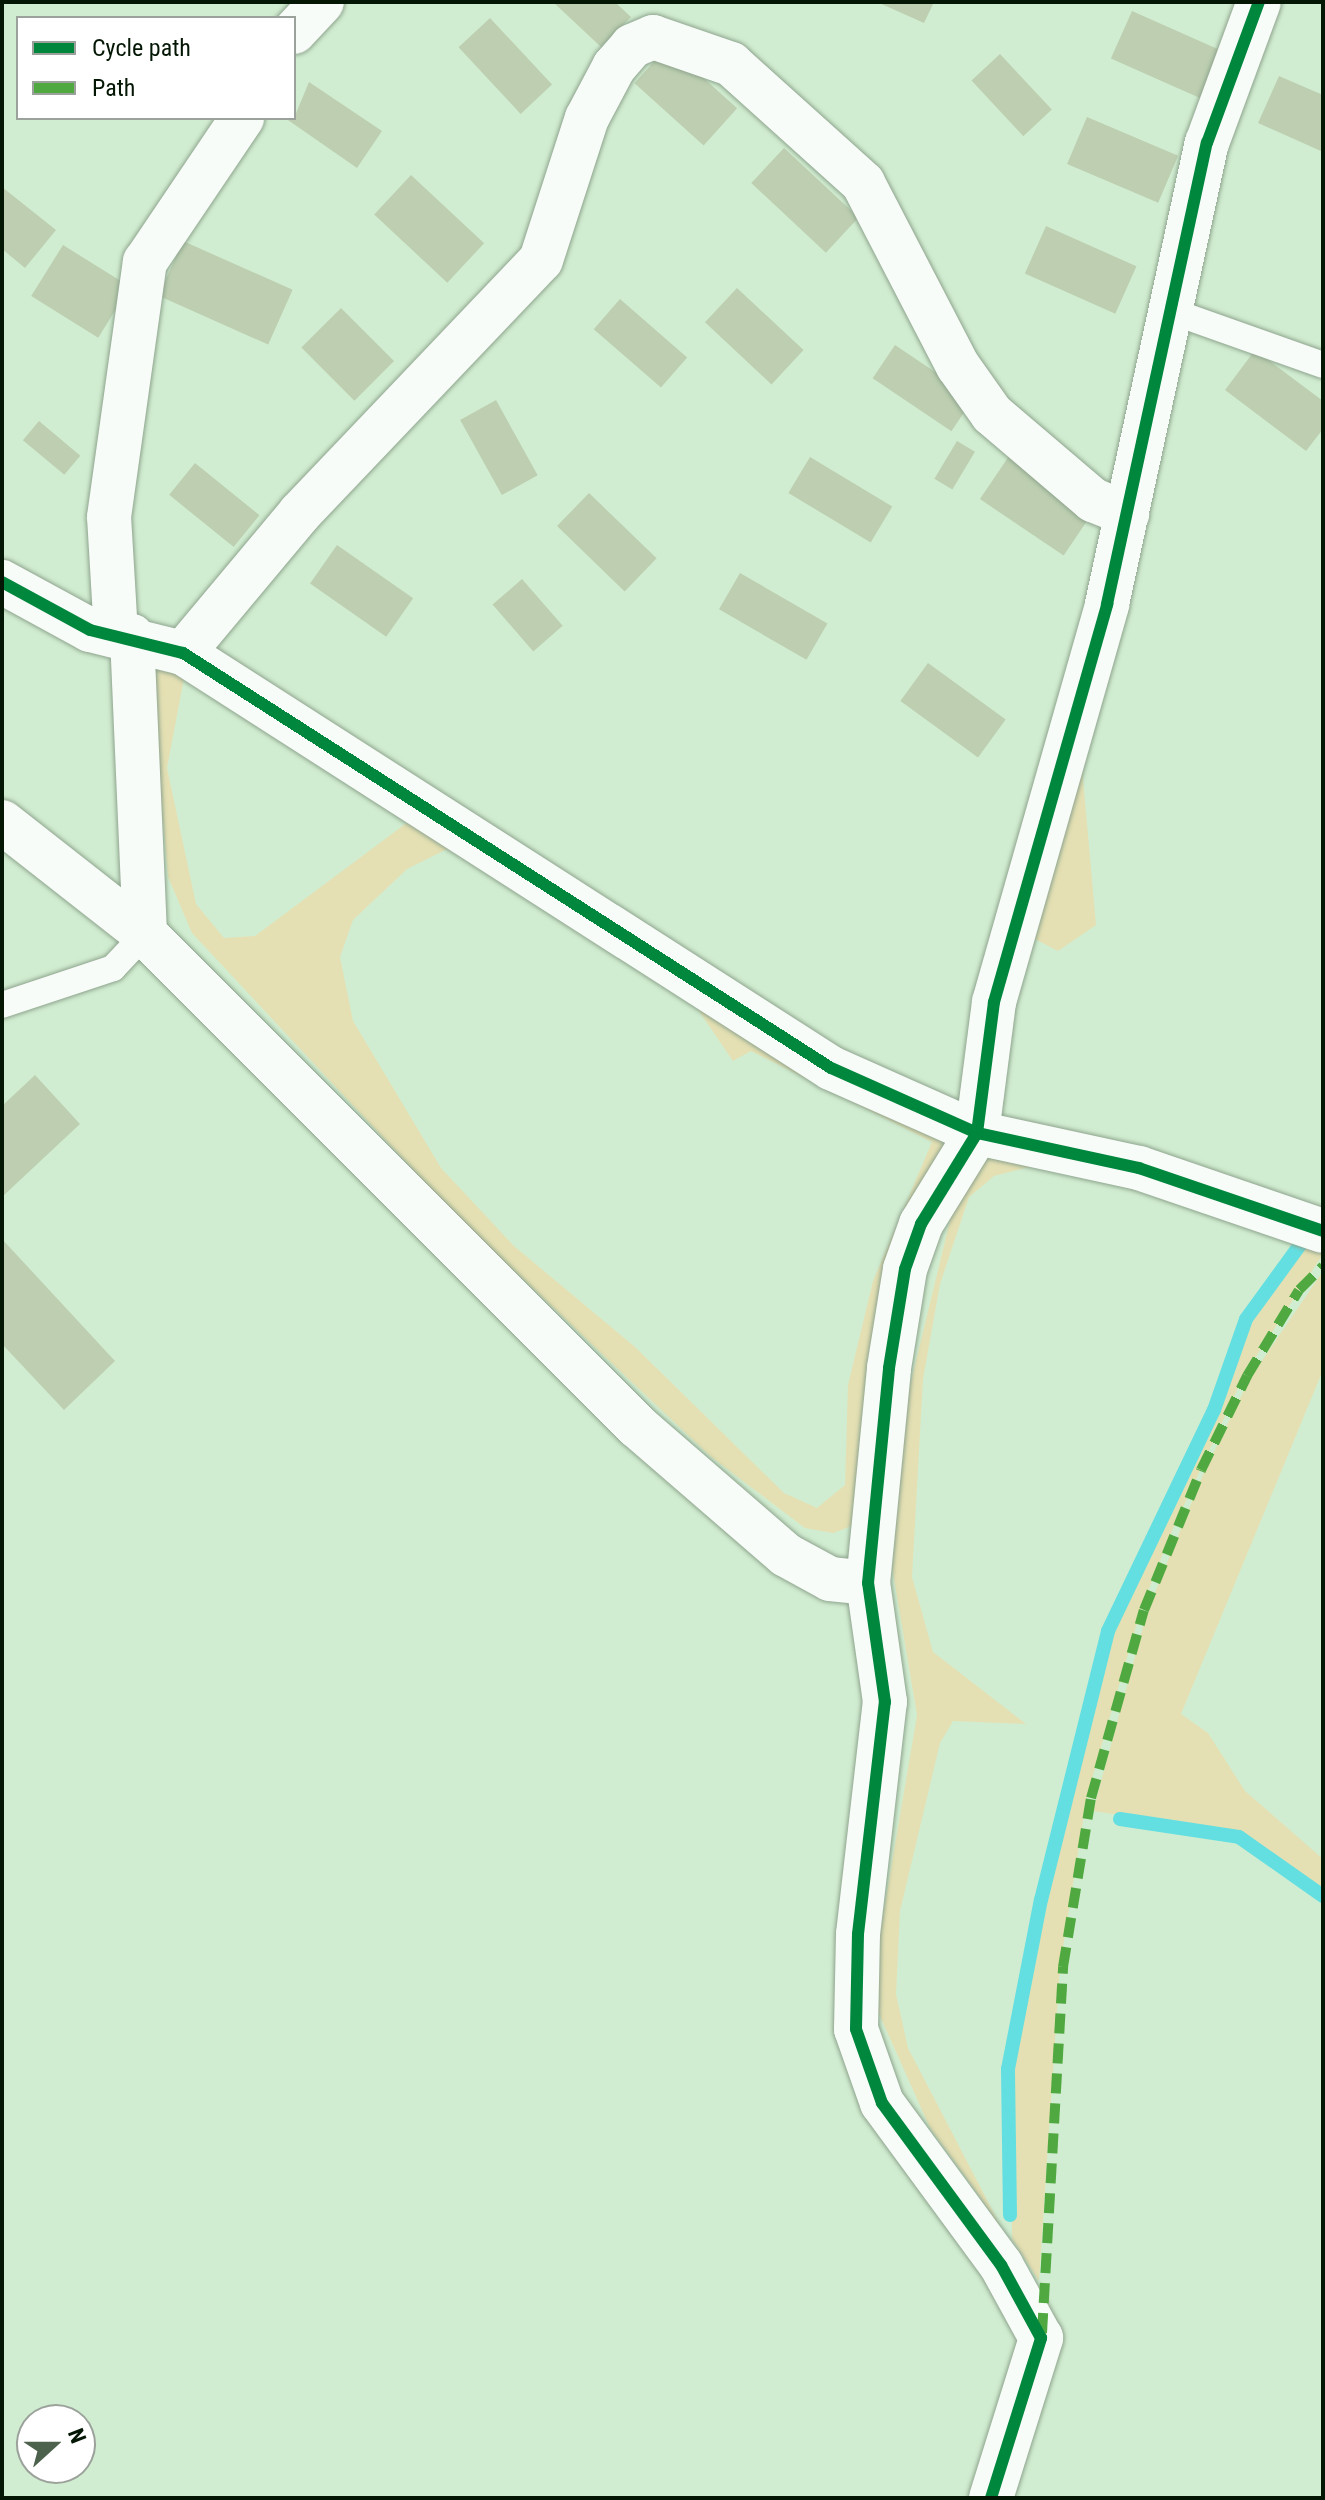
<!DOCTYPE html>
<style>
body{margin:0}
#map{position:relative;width:1325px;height:2500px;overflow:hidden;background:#d1edd1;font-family:"Roboto Condensed",sans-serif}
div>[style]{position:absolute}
.green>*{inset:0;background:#e4e0b3}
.stream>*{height:14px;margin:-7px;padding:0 7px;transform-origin:7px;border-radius:7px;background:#64dfe1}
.building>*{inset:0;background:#bdcfb0;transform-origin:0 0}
.roads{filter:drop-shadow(0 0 2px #8ea48e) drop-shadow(0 0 2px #8ea48e)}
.service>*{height:26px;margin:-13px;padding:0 13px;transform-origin:13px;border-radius:13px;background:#f8fcf8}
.minor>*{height:44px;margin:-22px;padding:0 22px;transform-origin:22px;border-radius:22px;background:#f8fcf8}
.quiet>*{height:10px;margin-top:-5px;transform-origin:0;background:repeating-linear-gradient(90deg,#50a940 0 20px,transparent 0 30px)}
.cycleway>*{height:12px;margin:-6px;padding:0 6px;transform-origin:6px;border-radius:6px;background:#00873e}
span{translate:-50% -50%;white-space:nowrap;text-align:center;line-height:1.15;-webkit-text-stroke:8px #fff;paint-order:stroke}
.frame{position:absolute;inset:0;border:4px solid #041705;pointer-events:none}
.legend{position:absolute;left:16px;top:16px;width:280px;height:104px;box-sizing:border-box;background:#fff;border:2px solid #9ba29b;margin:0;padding:10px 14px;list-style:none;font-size:24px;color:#041705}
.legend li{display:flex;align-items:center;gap:16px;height:40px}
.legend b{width:40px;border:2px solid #9ba29b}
.north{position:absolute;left:16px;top:2404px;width:80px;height:80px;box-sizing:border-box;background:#fff;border:2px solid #9ba29b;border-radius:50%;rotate:69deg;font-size:22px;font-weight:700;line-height:32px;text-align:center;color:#041705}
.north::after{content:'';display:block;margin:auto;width:28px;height:36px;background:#4c624c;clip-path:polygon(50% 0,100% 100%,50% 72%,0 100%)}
</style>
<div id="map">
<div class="green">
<div style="clip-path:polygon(156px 660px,185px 673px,167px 768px,196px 904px,224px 938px,255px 936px,416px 816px,459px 843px,407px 869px,353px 920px,340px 957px,353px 1021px,441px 1168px,514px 1246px,635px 1347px,784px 1493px,817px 1508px,845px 1485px,848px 1385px,873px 1281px,932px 1142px,751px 1051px,733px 1061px,678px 980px,957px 1138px,860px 1523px,833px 1533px,805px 1528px,710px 1456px,457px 1217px,192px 933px,168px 877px,151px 688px)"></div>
<div style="clip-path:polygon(1082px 768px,1096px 925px,1058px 951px,1033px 938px)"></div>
<div style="clip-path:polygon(998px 1151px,1037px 1165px,994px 1176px,969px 1197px,940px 1284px,923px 1379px,912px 1577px,933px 1652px,1026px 1724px,953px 1721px,940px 1743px,900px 1911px,896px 1994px,908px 2048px,1000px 2225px,930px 2128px,876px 2007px,877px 1951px,917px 1715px,892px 1567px,908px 1394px,953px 1208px,977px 1166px)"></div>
<div style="clip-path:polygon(1315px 1235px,1323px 1236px,1323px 1254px,1244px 1375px,1172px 1531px,1141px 1609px,1087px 1796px,1060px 1966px,1039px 2281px,1012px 2239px,1012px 2069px,1077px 1763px,1112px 1633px,1217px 1411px,1249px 1321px)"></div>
<div style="clip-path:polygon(1323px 1271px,1323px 1370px,1181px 1714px,1208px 1733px,1245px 1791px,1323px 1859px,1323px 1891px,1240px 1833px,1093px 1811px,1147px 1612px,1204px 1472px,1250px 1378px)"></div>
</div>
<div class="stream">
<div style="left:1120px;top:1819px;width:120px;rotate:8.6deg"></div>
<div style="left:1239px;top:1837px;width:103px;rotate:35.1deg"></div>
<div style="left:1010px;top:2215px;width:146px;rotate:-90.8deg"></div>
<div style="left:1008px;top:2069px;width:172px;rotate:-79deg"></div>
<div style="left:1041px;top:1900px;width:277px;rotate:-76deg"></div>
<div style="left:1108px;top:1631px;width:245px;rotate:-64.4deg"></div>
<div style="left:1214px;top:1410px;width:96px;rotate:-70.6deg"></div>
<div style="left:1246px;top:1319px;width:92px;rotate:-53.9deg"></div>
</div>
<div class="building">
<div style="clip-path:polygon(553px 2px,615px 2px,631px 17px,601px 47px)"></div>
<div style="clip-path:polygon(877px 2px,934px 2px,924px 23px)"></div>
<div style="left:1132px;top:11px;width:98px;height:52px;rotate:24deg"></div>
<div style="left:490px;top:18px;width:91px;height:43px;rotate:47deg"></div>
<div style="left:668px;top:46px;width:93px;height:50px;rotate:42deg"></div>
<div style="left:1000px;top:54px;width:76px;height:39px;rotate:47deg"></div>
<div style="clip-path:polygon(1279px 76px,1323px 95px,1323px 152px,1258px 123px)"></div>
<div style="clip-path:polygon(309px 82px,382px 131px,357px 168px,285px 118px,294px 118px)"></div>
<div style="left:1087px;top:117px;width:99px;height:51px;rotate:23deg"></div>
<div style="left:784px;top:148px;width:102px;height:48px;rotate:43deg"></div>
<div style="left:411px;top:175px;width:100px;height:54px;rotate:43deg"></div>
<div style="clip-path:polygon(2px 187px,56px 230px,25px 268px,2px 249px)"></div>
<div style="left:1046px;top:226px;width:99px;height:52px;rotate:24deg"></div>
<div style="left:183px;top:241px;width:120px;height:60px;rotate:24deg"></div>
<div style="left:63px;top:245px;width:79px;height:60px;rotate:32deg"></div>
<div style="left:737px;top:288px;width:91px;height:47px;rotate:43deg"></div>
<div style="left:620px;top:299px;width:89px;height:40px;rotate:41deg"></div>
<div style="left:341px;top:308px;width:75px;height:56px;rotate:45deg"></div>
<div style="left:895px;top:345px;width:95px;height:40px;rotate:34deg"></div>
<div style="clip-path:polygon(1255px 350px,1323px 401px,1323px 429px,1306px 451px,1225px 390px)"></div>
<div style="left:496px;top:400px;width:86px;height:41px;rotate:61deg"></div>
<div style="left:39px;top:421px;width:54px;height:25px;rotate:40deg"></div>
<div style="left:957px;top:441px;width:21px;height:44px;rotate:31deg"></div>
<div style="left:1009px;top:456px;width:101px;height:52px;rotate:34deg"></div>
<div style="left:810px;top:457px;width:96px;height:42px;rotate:31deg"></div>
<div style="left:195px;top:463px;width:83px;height:41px;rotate:39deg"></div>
<div style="left:589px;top:493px;width:94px;height:46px;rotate:44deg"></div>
<div style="left:337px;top:545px;width:93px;height:47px;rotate:35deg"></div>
<div style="left:740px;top:573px;width:101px;height:42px;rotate:30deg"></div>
<div style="left:522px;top:579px;width:62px;height:39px;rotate:49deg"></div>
<div style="left:928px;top:663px;width:96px;height:47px;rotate:36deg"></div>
<div style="clip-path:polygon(35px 1075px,80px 1124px,2px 1197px,2px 1106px)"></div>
<div style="clip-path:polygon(2px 1239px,115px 1361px,64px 1410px,2px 1344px)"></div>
</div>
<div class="roads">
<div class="service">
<div style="left:1174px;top:312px;width:158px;rotate:19.6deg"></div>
<div style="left:2px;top:1005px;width:117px;rotate:-18.4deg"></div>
<div style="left:113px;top:968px;width:47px;rotate:-46.7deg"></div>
</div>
<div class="minor">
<div style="left:294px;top:32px;width:41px;rotate:-47deg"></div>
<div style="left:2px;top:582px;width:100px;rotate:28.6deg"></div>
<div style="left:90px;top:630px;width:96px;rotate:13.9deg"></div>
<div style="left:183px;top:653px;width:769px;rotate:32.64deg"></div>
<div style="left:831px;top:1068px;width:160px;rotate:24deg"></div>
<div style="left:977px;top:1133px;width:166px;rotate:12.2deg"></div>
<div style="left:1139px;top:1168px;width:194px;rotate:18.9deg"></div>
<div style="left:116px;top:634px;width:117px;rotate:-93.4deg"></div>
<div style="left:109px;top:517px;width:258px;rotate:-82deg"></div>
<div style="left:145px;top:262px;width:174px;rotate:-56deg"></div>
<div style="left:132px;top:636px;width:298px;rotate:87.5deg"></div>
<div style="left:183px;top:653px;width:182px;rotate:-50.1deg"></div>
<div style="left:300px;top:513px;width:349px;rotate:-46.4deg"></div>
<div style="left:541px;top:260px;width:149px;rotate:-72.1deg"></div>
<div style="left:587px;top:118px;width:58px;rotate:-62.1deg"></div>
<div style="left:614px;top:67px;width:28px;rotate:-49deg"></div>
<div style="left:632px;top:46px;width:23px;rotate:-23deg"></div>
<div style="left:653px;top:37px;width:83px;rotate:19.1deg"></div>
<div style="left:731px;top:64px;width:178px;rotate:42deg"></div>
<div style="left:863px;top:183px;width:206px;rotate:62.6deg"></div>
<div style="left:958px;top:366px;width:59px;rotate:54.7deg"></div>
<div style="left:992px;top:414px;width:133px;rotate:40.4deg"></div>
<div style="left:1093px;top:500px;width:37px;rotate:22deg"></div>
<div style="left:2px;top:822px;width:182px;rotate:38.1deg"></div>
<div style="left:145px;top:934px;width:696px;rotate:45deg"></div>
<div style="left:637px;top:1426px;width:197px;rotate:40.9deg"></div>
<div style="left:786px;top:1555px;width:50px;rotate:28.6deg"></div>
<div style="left:830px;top:1579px;width:38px;rotate:6deg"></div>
<div style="left:991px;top:2498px;width:168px;rotate:-72.6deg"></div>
<div style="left:1041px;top:2338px;width:83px;rotate:-118.7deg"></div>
<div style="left:1001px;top:2265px;width:201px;rotate:-126.3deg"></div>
<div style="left:882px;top:2103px;width:78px;rotate:-109.4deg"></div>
<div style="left:856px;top:2029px;width:95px;rotate:-88.8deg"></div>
<div style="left:858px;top:1934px;width:234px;rotate:-83.4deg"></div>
<div style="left:885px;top:1702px;width:120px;rotate:-98.1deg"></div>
<div style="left:868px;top:1583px;width:216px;rotate:-84.4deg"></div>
<div style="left:889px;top:1368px;width:100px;rotate:-80.8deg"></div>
<div style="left:905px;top:1269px;width:48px;rotate:-70.4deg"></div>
<div style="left:921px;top:1224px;width:107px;rotate:-58.4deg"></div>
<div style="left:977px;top:1133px;width:132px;rotate:-82.6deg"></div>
<div style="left:994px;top:1002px;width:414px;rotate:-74.1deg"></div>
<div style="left:1107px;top:604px;width:472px;rotate:-77.8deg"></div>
<div style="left:1207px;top:143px;width:150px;rotate:-69.8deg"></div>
</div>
</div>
<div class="quiet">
<div style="left:1042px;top:2333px;width:367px;rotate:-86.7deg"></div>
<div style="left:1063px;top:1967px;width:171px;rotate:-80.6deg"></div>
<div style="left:1091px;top:1798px;width:195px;rotate:-74.3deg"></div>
<div style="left:1144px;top:1610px;width:151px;rotate:-67.8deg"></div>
<div style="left:1201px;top:1470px;width:105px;rotate:-63.9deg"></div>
<div style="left:1247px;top:1376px;width:100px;rotate:-58.8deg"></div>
<div style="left:1299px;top:1290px;width:34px;rotate:-45deg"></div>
</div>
<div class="cycleway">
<div style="left:2px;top:582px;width:100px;rotate:28.6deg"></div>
<div style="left:90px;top:630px;width:96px;rotate:13.9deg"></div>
<div style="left:183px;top:653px;width:769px;rotate:32.64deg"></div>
<div style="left:831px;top:1068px;width:160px;rotate:24deg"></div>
<div style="left:977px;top:1133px;width:166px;rotate:12.2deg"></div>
<div style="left:1139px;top:1168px;width:194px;rotate:18.9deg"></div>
<div style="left:991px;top:2498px;width:168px;rotate:-72.6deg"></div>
<div style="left:1041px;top:2338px;width:83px;rotate:-118.7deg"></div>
<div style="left:1001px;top:2265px;width:201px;rotate:-126.3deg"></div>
<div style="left:882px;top:2103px;width:78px;rotate:-109.4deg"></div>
<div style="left:856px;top:2029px;width:95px;rotate:-88.8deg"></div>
<div style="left:858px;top:1934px;width:234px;rotate:-83.4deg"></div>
<div style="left:885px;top:1702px;width:120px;rotate:-98.1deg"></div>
<div style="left:868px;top:1583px;width:216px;rotate:-84.4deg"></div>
<div style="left:889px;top:1368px;width:100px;rotate:-80.8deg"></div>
<div style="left:905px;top:1269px;width:48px;rotate:-70.4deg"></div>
<div style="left:921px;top:1224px;width:107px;rotate:-58.4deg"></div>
<div style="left:977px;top:1133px;width:132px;rotate:-82.6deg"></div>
<div style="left:994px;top:1002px;width:414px;rotate:-74.1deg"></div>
<div style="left:1107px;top:604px;width:472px;rotate:-77.8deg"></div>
<div style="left:1207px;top:143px;width:150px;rotate:-69.8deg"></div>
</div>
<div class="frame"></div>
<ul class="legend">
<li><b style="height:10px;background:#00873e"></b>Cycle path</li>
<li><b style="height:10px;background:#50a940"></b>Path</li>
</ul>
<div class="north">N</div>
</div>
